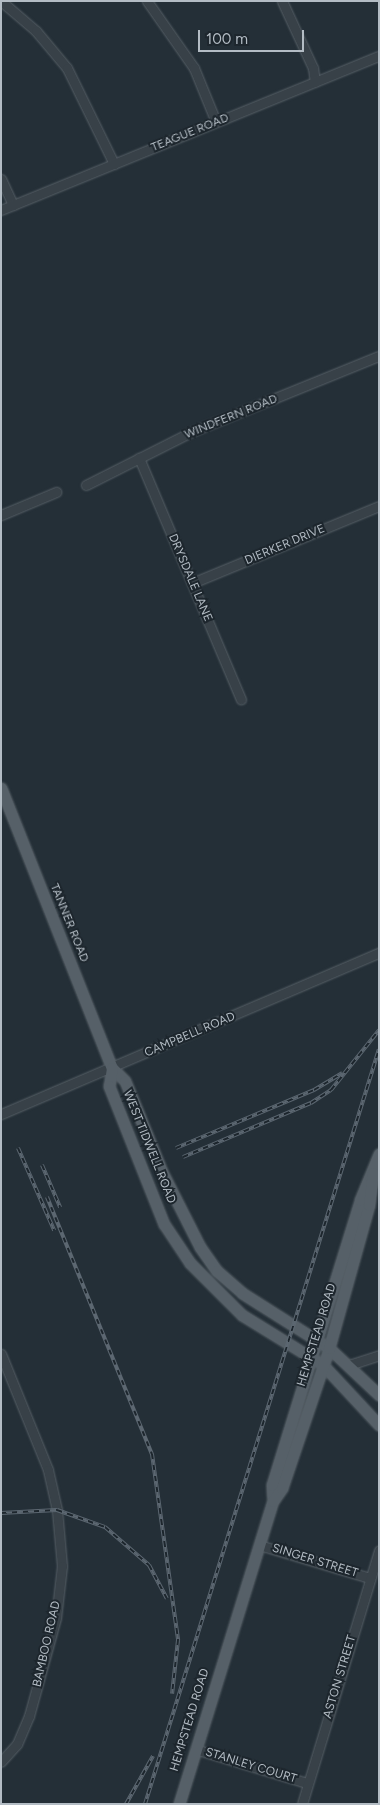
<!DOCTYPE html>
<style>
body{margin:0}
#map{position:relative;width:380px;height:1805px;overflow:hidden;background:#242f37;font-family:Figtree,sans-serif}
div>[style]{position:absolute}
.roads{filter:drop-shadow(0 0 1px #565f66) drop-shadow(0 0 1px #565f66)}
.minor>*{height:9px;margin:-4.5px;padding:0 4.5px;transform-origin:4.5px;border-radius:4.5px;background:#384148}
.major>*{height:11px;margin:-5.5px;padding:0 5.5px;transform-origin:5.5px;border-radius:5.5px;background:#566068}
.rail>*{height:4px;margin-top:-2px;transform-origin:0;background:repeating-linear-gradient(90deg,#1d262d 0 5.5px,#5c6771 0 11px);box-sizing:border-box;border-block:1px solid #5c6771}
span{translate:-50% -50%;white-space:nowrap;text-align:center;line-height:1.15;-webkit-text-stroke:4px #1d262d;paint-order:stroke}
.street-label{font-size:12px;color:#b3bcc4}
.frame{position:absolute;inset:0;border:2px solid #b3bcc4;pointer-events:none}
.scale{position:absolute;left:198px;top:30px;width:106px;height:22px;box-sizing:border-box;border:2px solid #b3bcc4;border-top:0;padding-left:6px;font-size:15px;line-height:18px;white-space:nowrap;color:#b3bcc4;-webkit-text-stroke:4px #1d262d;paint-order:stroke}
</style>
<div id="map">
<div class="roads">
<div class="minor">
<div style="left:1px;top:1px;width:46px;rotate:40.6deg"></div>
<div style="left:36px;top:31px;width:48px;rotate:50deg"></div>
<div style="left:67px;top:68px;width:107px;rotate:63.9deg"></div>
<div style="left:147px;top:1px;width:82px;rotate:55deg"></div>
<div style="left:194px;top:68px;width:58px;rotate:67.8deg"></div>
<div style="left:282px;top:1px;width:74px;rotate:65.2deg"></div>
<div style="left:313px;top:68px;width:14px;rotate:82deg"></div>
<div style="left:1px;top:179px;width:29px;rotate:65deg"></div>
<div style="left:1px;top:210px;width:408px;rotate:-22.2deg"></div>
<div style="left:139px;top:458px;width:262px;rotate:67.1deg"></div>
<div style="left:86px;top:485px;width:115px;rotate:-26.8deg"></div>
<div style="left:189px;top:433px;width:205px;rotate:-22.1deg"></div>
<div style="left:1px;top:515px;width:60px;rotate:-22.7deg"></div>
<div style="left:192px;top:583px;width:202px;rotate:-22.4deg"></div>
<div style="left:1px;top:1114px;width:411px;rotate:-23.1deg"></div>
<div style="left:1px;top:1354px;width:125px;rotate:67.9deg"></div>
<div style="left:48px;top:1470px;width:41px;rotate:77.3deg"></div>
<div style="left:57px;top:1510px;width:56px;rotate:84.9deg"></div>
<div style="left:62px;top:1566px;width:52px;rotate:96.6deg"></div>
<div style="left:56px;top:1618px;width:102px;rotate:105.4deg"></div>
<div style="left:29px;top:1716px;width:30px;rotate:113deg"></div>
<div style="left:17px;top:1744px;width:24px;rotate:132deg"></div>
<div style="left:349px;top:1365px;width:32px;rotate:-18deg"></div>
<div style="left:259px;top:1545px;width:116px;rotate:16.6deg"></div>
<div style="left:195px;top:1749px;width:117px;rotate:16.9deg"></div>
<div style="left:302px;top:1804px;width:265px;rotate:-73.1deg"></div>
</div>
<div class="major">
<div style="left:1px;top:788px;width:301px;rotate:68.4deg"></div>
<div style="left:112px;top:1068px;width:18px;rotate:45deg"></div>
<div style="left:125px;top:1081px;width:98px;rotate:67.9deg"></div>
<div style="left:162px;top:1172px;width:84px;rotate:63.1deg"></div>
<div style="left:200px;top:1247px;width:29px;rotate:55deg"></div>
<div style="left:217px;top:1271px;width:33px;rotate:41deg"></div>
<div style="left:242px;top:1293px;width:103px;rotate:32.3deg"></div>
<div style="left:329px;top:1348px;width:69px;rotate:43.2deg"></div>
<div style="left:112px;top:1068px;width:18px;rotate:99deg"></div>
<div style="left:109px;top:1086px;width:149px;rotate:68.3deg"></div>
<div style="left:164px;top:1224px;width:47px;rotate:56.3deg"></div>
<div style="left:190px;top:1263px;width:74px;rotate:45deg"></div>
<div style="left:242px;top:1315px;width:95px;rotate:31.7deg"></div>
<div style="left:323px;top:1365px;width:82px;rotate:47deg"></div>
<div style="left:273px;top:1501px;width:16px;rotate:-94deg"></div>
<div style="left:272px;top:1485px;width:298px;rotate:-72.8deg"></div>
<div style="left:360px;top:1200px;width:50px;rotate:-67.6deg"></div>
<div style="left:179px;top:1804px;width:317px;rotate:-72.8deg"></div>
<div style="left:273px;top:1501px;width:16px;rotate:-55deg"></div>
<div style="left:282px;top:1488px;width:148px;rotate:-71.4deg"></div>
<div style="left:329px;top:1348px;width:148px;rotate:-74.4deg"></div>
<div style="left:369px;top:1205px;width:32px;rotate:-83deg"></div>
</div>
</div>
<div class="rail">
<div style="left:18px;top:1148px;width:90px;rotate:66.3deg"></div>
<div style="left:176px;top:1148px;width:150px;rotate:-22.8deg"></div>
<div style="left:314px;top:1090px;width:33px;rotate:-31deg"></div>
<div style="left:183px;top:1157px;width:139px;rotate:-22.9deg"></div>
<div style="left:311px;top:1103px;width:24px;rotate:-33deg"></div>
<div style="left:331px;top:1090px;width:77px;rotate:-51.3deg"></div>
<div style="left:42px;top:1165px;width:46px;rotate:66.8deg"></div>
<div style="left:47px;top:1197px;width:278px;rotate:67.8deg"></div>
<div style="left:152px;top:1454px;width:188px;rotate:82deg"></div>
<div style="left:178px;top:1640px;width:54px;rotate:96.3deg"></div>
<div style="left:1px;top:1513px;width:56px;rotate:-3.1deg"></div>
<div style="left:57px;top:1510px;width:51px;rotate:19.5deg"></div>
<div style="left:105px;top:1527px;width:58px;rotate:40.8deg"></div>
<div style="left:149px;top:1565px;width:38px;rotate:62deg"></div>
<div style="left:126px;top:1804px;width:55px;rotate:-60.6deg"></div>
<div style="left:145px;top:1804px;width:790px;rotate:-72.78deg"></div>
</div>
<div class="street-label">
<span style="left:190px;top:133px;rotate:-22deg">TEAGUE ROAD</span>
<span style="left:231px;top:417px;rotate:-22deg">WINDFERN ROAD</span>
<span style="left:285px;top:545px;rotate:-23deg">DIERKER DRIVE</span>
<span style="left:190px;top:578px;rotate:67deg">DRYSDALE LANE</span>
<span style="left:69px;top:923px;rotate:68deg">TANNER ROAD</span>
<span style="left:190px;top:1035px;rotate:-23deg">CAMPBELL ROAD</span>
<span style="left:149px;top:1147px;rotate:68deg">WEST TIDWELL ROAD</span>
<span style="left:317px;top:1335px;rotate:-73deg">HEMPSTEAD ROAD</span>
<span style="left:315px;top:1561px;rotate:17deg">SINGER STREET</span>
<span style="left:47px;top:1644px;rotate:-77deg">BAMBOO ROAD</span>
<span style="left:340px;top:1677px;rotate:-73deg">ASTON STREET</span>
<span style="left:190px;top:1720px;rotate:-73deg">HEMPSTEAD ROAD</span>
<span style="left:251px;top:1766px;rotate:17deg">STANLEY COURT</span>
</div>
<div class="frame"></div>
<div class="scale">100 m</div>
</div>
